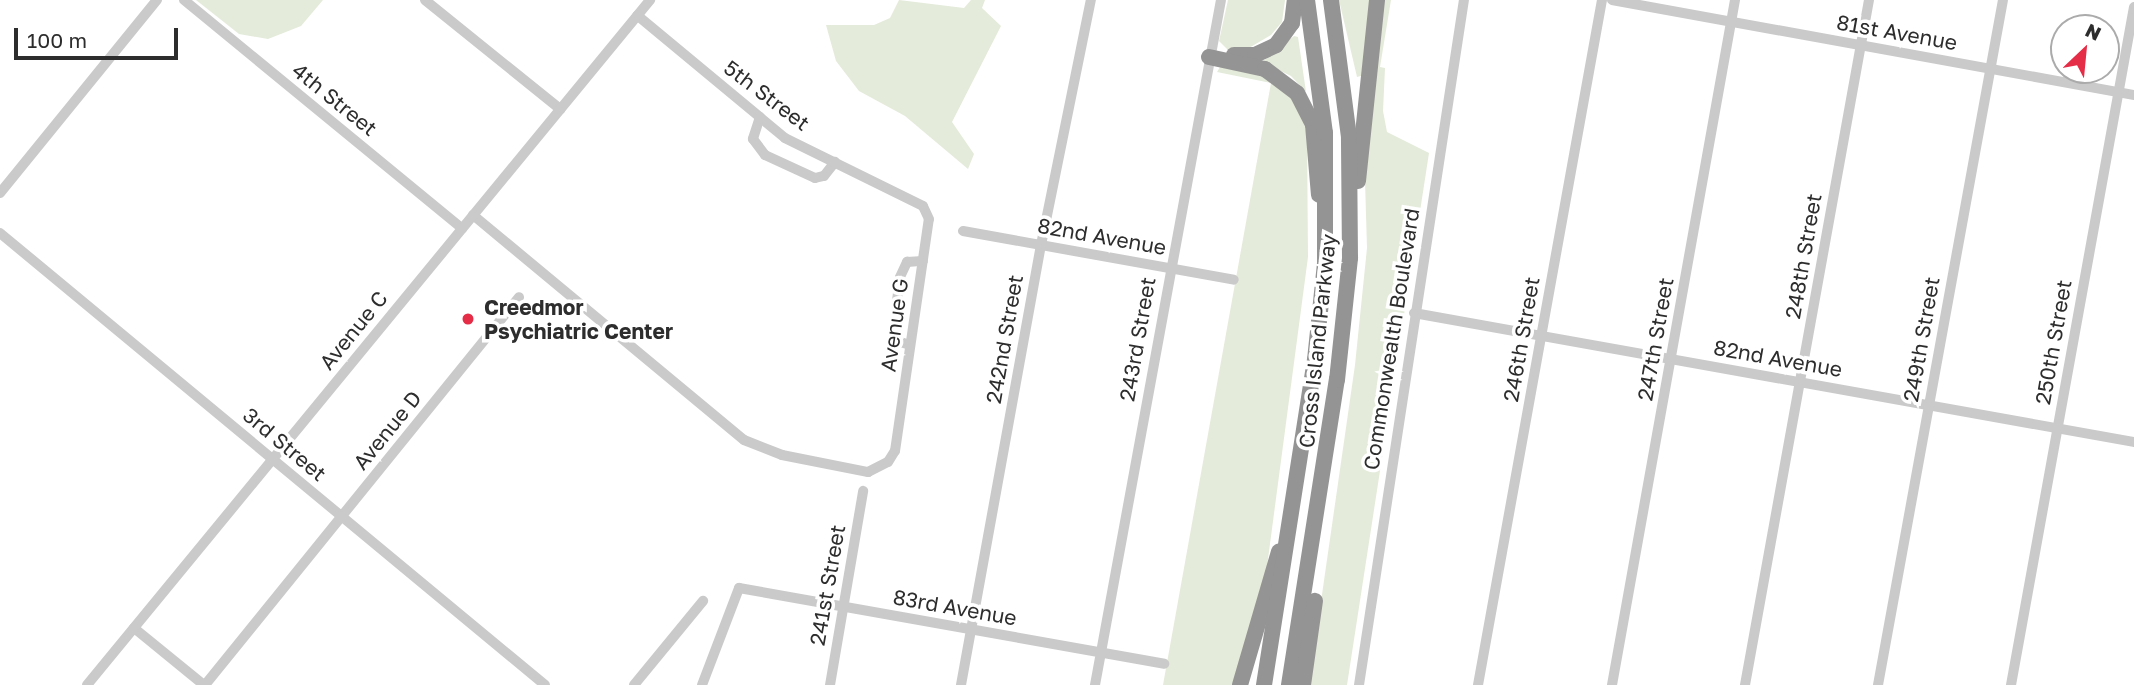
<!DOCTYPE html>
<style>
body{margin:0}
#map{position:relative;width:2134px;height:685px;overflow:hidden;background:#fff;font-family:"Golos Text",sans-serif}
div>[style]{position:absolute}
.green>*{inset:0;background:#e4ebda}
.minor>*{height:10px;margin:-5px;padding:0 5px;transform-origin:5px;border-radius:5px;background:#cacaca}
.highway>*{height:16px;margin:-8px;padding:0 8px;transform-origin:8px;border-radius:8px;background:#949494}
.dots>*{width:19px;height:19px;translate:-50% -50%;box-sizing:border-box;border:4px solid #fff;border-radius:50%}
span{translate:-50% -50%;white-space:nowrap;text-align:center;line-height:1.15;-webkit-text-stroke:7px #fff;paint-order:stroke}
.street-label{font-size:21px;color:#2d2d2d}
.poi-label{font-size:21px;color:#2d2d2d;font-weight:700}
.left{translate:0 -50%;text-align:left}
.north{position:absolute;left:2050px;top:14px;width:70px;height:70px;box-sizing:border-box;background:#fff;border:2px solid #ababab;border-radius:50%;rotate:26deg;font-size:19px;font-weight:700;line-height:28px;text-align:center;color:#2d2d2d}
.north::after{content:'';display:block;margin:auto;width:24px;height:32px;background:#e52d47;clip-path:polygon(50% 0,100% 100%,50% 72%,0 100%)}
.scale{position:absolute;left:14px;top:28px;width:164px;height:32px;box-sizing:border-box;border:4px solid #2d2d2d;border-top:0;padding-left:9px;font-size:21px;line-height:24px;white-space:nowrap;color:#2d2d2d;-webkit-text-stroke:5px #fff;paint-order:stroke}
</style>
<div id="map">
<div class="green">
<div style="clip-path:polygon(196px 0,323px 0,301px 26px,268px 39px,239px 34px)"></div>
<div style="clip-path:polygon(899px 0,964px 8px,971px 0,985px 0,982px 8px,1001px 26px,952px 122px,974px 154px,968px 169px,905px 116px,859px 91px,836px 61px,826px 25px,874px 25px,890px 18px)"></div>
<div style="clip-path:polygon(1228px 0,1285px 0,1282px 22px,1271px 35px,1242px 52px,1228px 50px,1219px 41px)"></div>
<div style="clip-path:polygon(1339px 0,1375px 0,1364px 75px,1357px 77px)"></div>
<div style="clip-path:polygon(1381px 0,1391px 0,1380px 67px,1385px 68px,1383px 111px,1387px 132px,1429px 153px,1347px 685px,1309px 685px,1355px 365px,1367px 248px,1364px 147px)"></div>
<div style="clip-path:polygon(1294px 36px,1298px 37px,1306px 92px,1291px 76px,1262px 62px)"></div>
<div style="clip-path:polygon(1220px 67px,1259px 74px,1295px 97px,1301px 111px,1307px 135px,1308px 257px,1264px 589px,1234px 685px,1163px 685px,1271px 83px,1217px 72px)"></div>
</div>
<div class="minor">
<div style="left:184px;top:0;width:360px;rotate:39.4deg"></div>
<div style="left:425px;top:0;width:174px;rotate:38.9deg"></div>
<div style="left:1612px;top:0;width:531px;rotate:10.31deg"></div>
<div style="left:760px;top:117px;width:23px;rotate:108deg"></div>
<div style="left:753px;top:139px;width:20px;rotate:53deg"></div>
<div style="left:765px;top:155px;width:55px;rotate:24.7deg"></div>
<div style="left:815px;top:178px;width:9px;rotate:-13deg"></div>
<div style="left:824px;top:176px;width:18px;rotate:-52deg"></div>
<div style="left:0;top:193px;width:249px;rotate:-50.9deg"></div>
<div style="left:473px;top:215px;width:352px;rotate:39.7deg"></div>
<div style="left:744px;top:440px;width:41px;rotate:21.5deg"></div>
<div style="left:782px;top:455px;width:88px;rotate:11.2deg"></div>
<div style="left:868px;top:472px;width:22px;rotate:-27deg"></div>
<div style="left:888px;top:462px;width:13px;rotate:-58deg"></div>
<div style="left:895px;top:451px;width:234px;rotate:-81.7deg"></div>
<div style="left:929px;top:219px;width:14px;rotate:-115deg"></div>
<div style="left:923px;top:206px;width:154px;rotate:-153.8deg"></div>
<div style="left:785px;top:138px;width:192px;rotate:-140.3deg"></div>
<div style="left:963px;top:231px;width:275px;rotate:10.2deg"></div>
<div style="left:0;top:233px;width:708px;rotate:39.67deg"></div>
<div style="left:1414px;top:313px;width:731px;rotate:10.16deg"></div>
<div style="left:910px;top:345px;width:10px;rotate:-163deg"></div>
<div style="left:900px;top:342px;width:12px;rotate:-125deg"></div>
<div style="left:893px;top:332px;width:55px;rotate:-82.7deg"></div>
<div style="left:900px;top:277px;width:17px;rotate:-65deg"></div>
<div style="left:907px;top:262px;width:16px;rotate:-4deg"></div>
<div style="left:134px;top:628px;width:90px;rotate:39.2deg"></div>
<div style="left:87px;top:685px;width:887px;rotate:-50.58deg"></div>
<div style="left:205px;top:685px;width:499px;rotate:-51deg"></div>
<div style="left:634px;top:685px;width:109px;rotate:-50.6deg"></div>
<div style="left:702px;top:685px;width:104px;rotate:-69.1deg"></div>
<div style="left:739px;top:588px;width:432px;rotate:10.1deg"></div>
<div style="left:830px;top:685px;width:197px;rotate:-80.3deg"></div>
<div style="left:961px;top:685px;width:447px;rotate:-79.7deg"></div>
<div style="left:1041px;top:245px;width:250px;rotate:-78.5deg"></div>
<div style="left:1095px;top:685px;width:696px;rotate:-79.58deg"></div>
<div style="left:1359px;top:685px;width:693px;rotate:-81.29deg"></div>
<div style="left:1478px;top:685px;width:696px;rotate:-79.74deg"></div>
<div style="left:1612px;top:685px;width:696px;rotate:-79.82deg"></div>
<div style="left:1745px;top:685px;width:696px;rotate:-79.74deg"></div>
<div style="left:1878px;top:685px;width:696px;rotate:-79.66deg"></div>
<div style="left:2011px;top:685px;width:689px;rotate:-79.72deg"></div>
</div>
<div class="highway">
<div style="left:1234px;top:55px;width:21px"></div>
<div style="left:1255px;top:55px;width:23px;rotate:-25deg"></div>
<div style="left:1276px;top:45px;width:27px;rotate:-54deg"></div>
<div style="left:1292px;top:23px;width:23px;rotate:-83deg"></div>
<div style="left:1209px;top:57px;width:57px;rotate:12.1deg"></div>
<div style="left:1265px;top:69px;width:40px;rotate:37deg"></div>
<div style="left:1297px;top:93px;width:36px;rotate:63deg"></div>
<div style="left:1313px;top:125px;width:70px;rotate:85.1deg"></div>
<div style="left:1358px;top:181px;width:182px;rotate:-84deg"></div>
<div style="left:1240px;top:685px;width:139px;rotate:-73.7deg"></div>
<div style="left:1264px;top:685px;width:329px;rotate:-81.1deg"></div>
<div style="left:1315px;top:360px;width:97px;rotate:-84.1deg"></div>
<div style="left:1325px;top:264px;width:131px;rotate:-90deg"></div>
<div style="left:1325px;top:133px;width:134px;rotate:-97.7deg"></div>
<div style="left:1289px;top:685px;width:309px;rotate:-81.1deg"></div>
<div style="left:1337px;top:380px;width:123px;rotate:-83.9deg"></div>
<div style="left:1350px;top:258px;width:121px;rotate:-90.5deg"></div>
<div style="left:1349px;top:137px;width:138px;rotate:-97.5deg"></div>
<div style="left:1303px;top:685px;width:85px;rotate:-81.9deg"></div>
</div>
<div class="dots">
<div style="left:468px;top:319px;background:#e52d47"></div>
</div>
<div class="street-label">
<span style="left:1897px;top:32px;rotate:10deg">81st Avenue</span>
<span style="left:767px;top:95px;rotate:37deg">5th Street</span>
<span style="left:335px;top:99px;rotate:39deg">4th Street</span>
<span style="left:1102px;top:236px;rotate:10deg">82nd Avenue</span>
<span style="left:1803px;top:256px;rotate:-80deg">248th Street</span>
<span style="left:894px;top:325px;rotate:-82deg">Avenue G</span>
<span style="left:353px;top:330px;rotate:-51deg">Avenue C</span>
<span style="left:1004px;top:339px;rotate:-80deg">242nd Street</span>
<span style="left:1137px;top:339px;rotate:-80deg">243rd Street</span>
<span style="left:1391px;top:339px;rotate:-81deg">Commonwealth Boulevard</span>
<span style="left:1521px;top:339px;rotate:-80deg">246th Street</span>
<span style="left:1655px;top:339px;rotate:-80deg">247th Street</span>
<span style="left:1921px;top:339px;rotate:-80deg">249th Street</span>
<span style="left:1317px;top:341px;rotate:-84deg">Cross Island Parkway</span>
<span style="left:2053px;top:342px;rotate:-80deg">250th Street</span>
<span style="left:1778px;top:358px;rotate:10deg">82nd Avenue</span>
<span style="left:387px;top:430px;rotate:-51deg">Avenue D</span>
<span style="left:285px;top:444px;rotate:40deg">3rd Street</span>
<span style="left:827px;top:585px;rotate:-80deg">241st Street</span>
<span style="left:955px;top:607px;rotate:10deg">83rd Avenue</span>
</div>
<div class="poi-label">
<span class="left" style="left:484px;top:319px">Creedmor<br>Psychiatric Center</span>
</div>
<div class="north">N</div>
<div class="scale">100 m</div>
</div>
